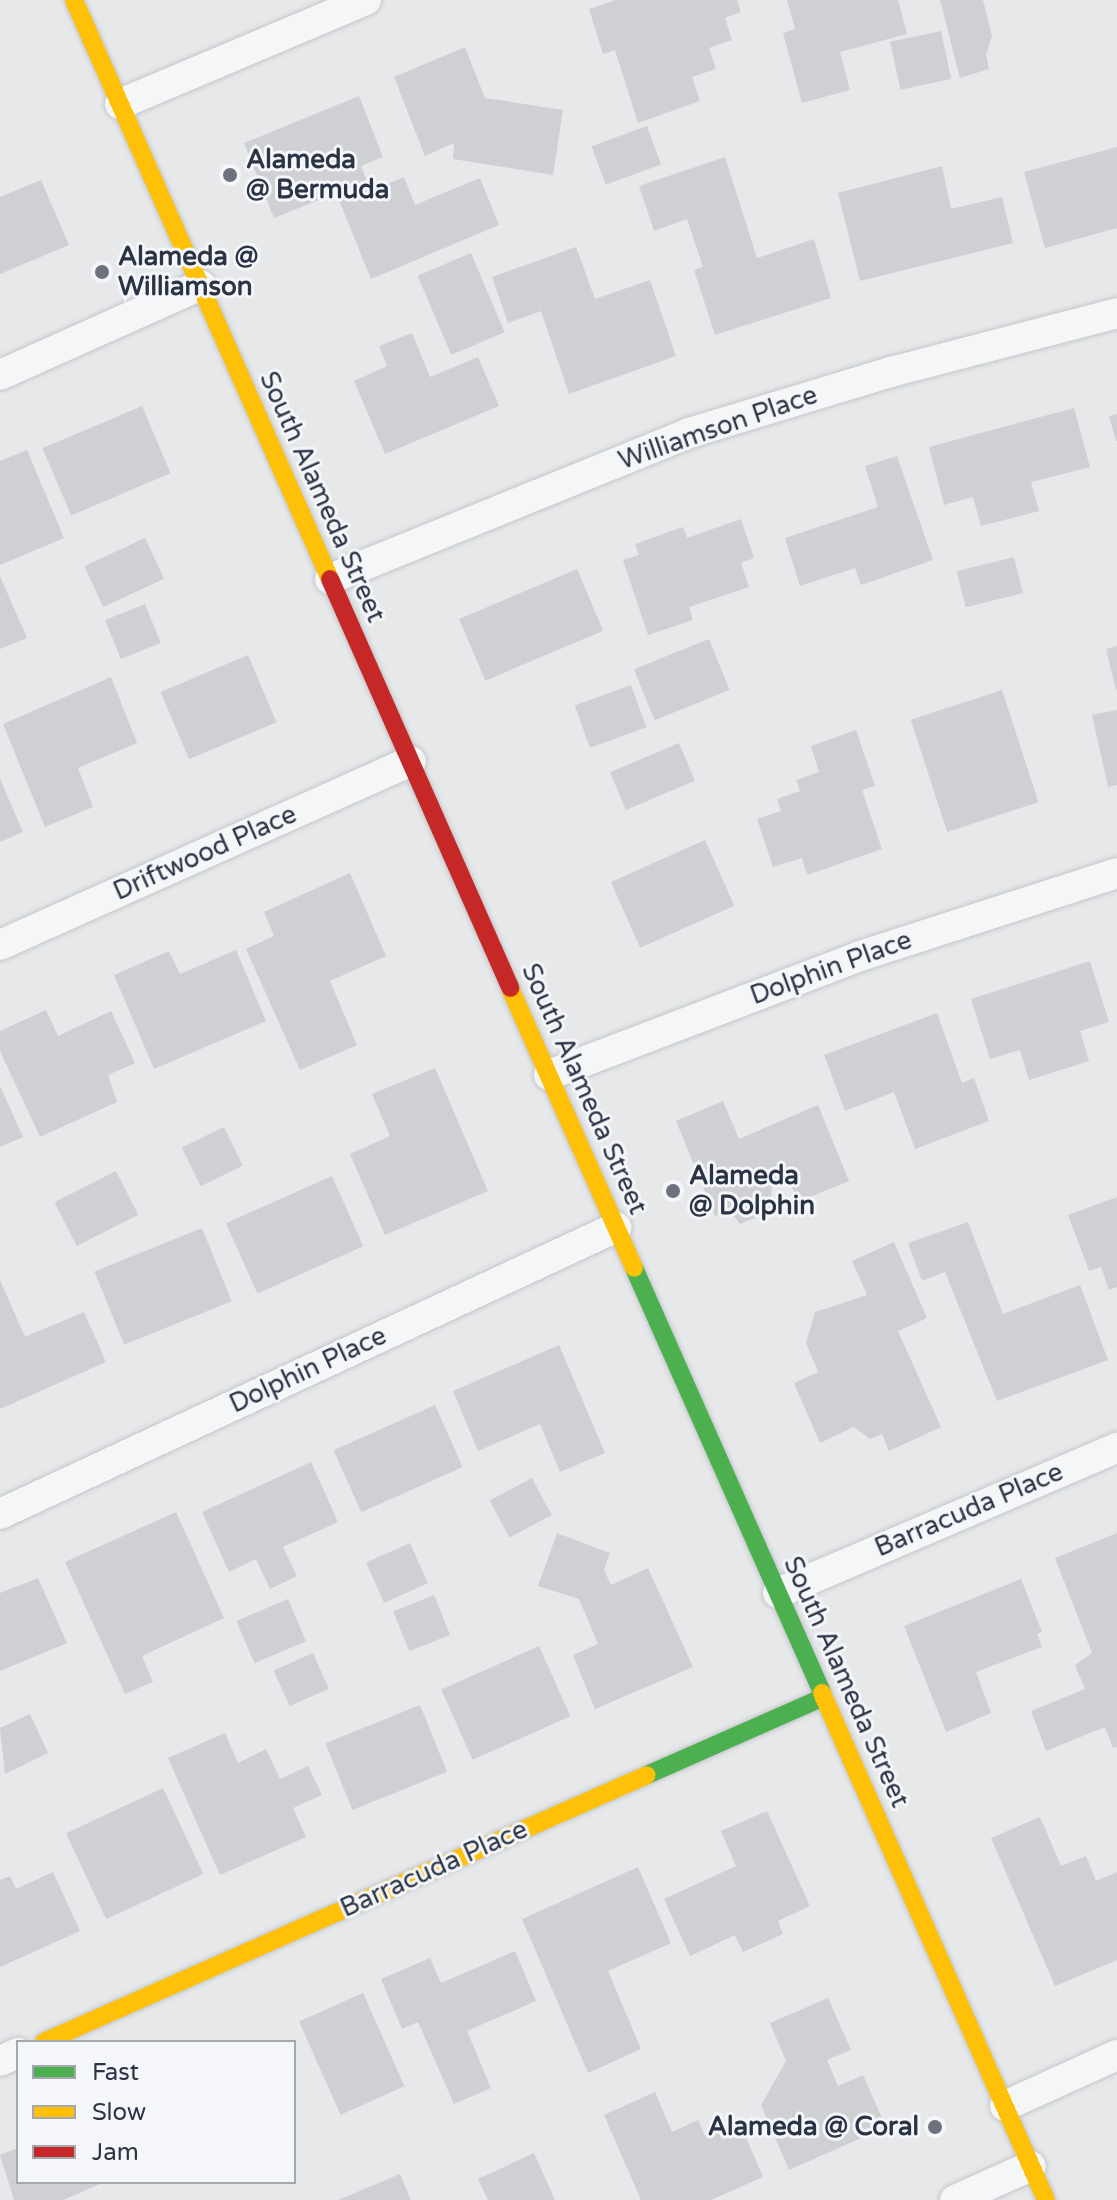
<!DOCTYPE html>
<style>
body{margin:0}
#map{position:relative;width:1117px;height:2200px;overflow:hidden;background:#e6e8ea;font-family:"Varela Round",sans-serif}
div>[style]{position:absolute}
.building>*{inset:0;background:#ced0d3;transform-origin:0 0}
.roads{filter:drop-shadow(0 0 2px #c4c6c8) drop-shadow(0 0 2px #c4c6c8)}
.street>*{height:30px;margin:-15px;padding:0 15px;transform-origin:15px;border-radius:15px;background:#f5f6f7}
.fast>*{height:18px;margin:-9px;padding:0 9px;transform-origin:9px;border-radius:9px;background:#4caf50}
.slow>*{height:18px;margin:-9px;padding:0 9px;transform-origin:9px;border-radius:9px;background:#ffc107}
.jam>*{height:18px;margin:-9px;padding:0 9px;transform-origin:9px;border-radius:9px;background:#c62828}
.dots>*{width:22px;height:22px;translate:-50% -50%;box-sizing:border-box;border:4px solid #f4f6f9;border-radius:50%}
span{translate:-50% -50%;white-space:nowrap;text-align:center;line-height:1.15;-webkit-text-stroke:6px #f4f6f9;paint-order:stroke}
.poi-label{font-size:26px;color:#2b3445;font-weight:700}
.left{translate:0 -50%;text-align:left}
.right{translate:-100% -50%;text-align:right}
.street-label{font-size:26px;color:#2b3445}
.legend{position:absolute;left:16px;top:2040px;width:280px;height:144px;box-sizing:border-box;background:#f4f6f9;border:2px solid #a4a8b1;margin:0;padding:10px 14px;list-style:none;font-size:24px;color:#2b3445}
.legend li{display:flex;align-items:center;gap:16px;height:40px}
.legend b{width:40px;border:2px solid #a4a8b1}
</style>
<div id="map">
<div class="building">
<div style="clip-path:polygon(616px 0,737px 0,741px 12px,725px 18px,732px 40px,709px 48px,716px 69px,692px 77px,700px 101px,638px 123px,615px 50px,603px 54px,589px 9px)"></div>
<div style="clip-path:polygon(787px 0,898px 0,907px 34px,840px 52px,850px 90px,802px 103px,783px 33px,795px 29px)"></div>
<div style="clip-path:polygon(940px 0,983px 0,992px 36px,986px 55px,989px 69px,960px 78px)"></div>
<div style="left:941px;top:31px;width:49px;height:52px;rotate:78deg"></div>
<div style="clip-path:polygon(465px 47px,485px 98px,563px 110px,553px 175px,453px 159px,454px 143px,425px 156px,394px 77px)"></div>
<div style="clip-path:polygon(359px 96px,383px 157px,361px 166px,371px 191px,404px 177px,415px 205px,480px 178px,499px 225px,371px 279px,336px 193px,274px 218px,244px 143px)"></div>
<div style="left:647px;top:126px;width:41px;height:59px;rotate:70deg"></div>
<div style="clip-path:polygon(1117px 147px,1117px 228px,1045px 248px,1024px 172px)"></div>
<div style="clip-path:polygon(725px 157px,757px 258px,814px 239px,831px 298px,715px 335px,694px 270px,703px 267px,687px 219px,654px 231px,639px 186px)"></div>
<div style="clip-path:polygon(942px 166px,951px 209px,1002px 197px,1013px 243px,860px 281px,838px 193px)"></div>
<div style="clip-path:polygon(41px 180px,69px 245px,0 274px,0 197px)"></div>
<div style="clip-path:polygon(576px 247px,595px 299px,650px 280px,676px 356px,569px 394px,541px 311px,508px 323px,492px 277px)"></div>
<div style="left:471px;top:253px;width:86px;height:58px;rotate:67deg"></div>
<div style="clip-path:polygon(412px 333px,430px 377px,478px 357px,499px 406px,385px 454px,354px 381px,387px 366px,379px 346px)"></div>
<div style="left:142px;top:406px;width:73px;height:108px;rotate:67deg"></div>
<div style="clip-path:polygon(1074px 408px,1090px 467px,1031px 482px,1039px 511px,981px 526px,973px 497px,944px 505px,929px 447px)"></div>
<div style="clip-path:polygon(1117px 414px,1117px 441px,1116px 441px,1109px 416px)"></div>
<div style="clip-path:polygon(27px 450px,64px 538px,0 565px,0 461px)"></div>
<div style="clip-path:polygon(897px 456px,933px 560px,861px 585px,855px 568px,800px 586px,785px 538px,878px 507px,865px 466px)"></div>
<div style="clip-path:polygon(741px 519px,754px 558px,741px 563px,749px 587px,689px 607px,693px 620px,648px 635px,623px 560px,639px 555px,635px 544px,683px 527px,687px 538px)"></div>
<div style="left:145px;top:538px;width:45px;height:67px;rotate:65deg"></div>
<div style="left:1014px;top:557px;width:37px;height:59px;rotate:76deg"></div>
<div style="left:577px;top:569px;width:67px;height:128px;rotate:67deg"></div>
<div style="clip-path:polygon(0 576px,27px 638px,0 649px)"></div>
<div style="left:145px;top:604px;width:42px;height:43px;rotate:68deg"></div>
<div style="left:709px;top:639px;width:55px;height:81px;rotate:68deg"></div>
<div style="clip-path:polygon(1117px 646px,1117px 690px,1116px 690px,1106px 649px)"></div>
<div style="left:248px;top:655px;width:73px;height:95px;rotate:67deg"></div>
<div style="clip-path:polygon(111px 677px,137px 743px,78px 768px,93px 807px,45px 827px,3px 724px)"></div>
<div style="left:631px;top:685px;width:45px;height:60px;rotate:70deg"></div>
<div style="left:1002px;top:690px;width:118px;height:96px;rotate:72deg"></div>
<div style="clip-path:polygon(1117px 710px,1117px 785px,1108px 787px,1092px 715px)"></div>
<div style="clip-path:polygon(856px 730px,875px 786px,862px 790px,882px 849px,807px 875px,802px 858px,773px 867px,757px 819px,781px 811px,777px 799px,800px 791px,796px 780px,819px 772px,811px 746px)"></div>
<div style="left:679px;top:743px;width:41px;height:75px;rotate:67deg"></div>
<div style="clip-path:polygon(0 779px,23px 832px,0 842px)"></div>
<div style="left:705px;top:840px;width:72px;height:103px;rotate:66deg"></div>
<div style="clip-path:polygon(350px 873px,386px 956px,330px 981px,357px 1045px,300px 1070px,246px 949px,274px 936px,264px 912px)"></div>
<div style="clip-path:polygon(236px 950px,266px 1021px,154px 1069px,114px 975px,169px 951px,180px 974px)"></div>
<div style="clip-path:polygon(1090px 961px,1109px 1022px,1080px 1031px,1089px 1061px,1029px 1080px,1020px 1050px,990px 1059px,971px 999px)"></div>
<div style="clip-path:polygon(46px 1010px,58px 1036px,111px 1011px,135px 1063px,108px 1075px,117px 1102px,40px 1137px,0 1051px,0 1031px)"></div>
<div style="clip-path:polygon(937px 1013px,962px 1083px,974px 1078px,989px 1121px,915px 1149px,894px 1092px,845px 1111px,824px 1055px)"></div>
<div style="clip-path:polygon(435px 1068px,488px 1191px,385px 1235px,350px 1154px,390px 1136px,372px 1094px)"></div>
<div style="clip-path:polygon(0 1086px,23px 1137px,0 1147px)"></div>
<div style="clip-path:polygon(723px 1101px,739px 1139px,818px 1105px,849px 1181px,798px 1202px,789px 1180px,772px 1187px,770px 1212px,740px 1224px,729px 1210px,715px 1216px,676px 1121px)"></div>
<div style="left:224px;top:1127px;width:43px;height:47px;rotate:64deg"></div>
<div style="left:116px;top:1171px;width:49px;height:69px;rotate:63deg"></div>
<div style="left:332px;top:1176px;width:77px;height:116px;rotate:66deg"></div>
<div style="clip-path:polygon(1117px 1197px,1117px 1287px,1109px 1290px,1101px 1267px,1089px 1271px,1068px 1215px)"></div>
<div style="clip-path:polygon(968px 1222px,1003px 1314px,1080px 1285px,1108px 1360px,997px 1401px,945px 1272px,922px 1281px,908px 1243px)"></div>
<div style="left:202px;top:1228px;width:79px;height:116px;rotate:68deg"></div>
<div style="clip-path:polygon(894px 1242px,927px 1318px,898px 1331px,941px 1427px,889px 1451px,882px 1434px,870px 1439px,854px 1427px,820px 1443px,794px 1383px,818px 1372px,806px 1343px,815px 1312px,867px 1295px,852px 1261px)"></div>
<div style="clip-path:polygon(0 1280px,25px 1337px,84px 1312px,106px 1362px,0 1409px)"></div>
<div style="clip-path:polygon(559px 1345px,605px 1453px,560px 1472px,540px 1424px,478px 1451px,453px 1391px)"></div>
<div style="left:435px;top:1405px;width:68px;height:111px;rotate:66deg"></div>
<div style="clip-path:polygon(311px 1462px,338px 1522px,283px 1547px,297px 1576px,270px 1589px,256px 1559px,229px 1572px,202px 1512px)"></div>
<div style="left:532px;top:1478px;width:42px;height:48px;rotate:62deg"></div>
<div style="clip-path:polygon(176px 1512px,224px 1618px,142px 1656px,153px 1682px,125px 1694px,65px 1562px)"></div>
<div style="clip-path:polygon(557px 1533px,610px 1553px,604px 1570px,611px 1585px,648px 1568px,693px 1667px,595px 1709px,573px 1655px,598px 1644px,579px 1599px,538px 1586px)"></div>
<div style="clip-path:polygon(1117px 1533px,1117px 1747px,1113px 1748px,1105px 1727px,1046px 1751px,1031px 1711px,1085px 1689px,1075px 1665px,1092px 1653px,1055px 1558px)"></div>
<div style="left:410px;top:1543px;width:44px;height:48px;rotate:66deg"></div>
<div style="clip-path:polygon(38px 1578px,67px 1643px,0 1671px,0 1593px)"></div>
<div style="clip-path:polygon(1021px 1579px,1042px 1632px,1037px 1634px,1042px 1647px,976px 1672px,991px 1713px,946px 1732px,904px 1626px)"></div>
<div style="left:434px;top:1595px;width:43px;height:44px;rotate:68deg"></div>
<div style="left:288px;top:1599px;width:46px;height:56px;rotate:67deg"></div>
<div style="left:539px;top:1646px;width:77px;height:107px;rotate:66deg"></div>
<div style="left:313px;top:1653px;width:39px;height:43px;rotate:66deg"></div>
<div style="left:420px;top:1705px;width:72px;height:102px;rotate:68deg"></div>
<div style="clip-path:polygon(30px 1714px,48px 1753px,5px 1774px,0 1728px)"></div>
<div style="clip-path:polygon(225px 1733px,238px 1763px,266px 1749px,280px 1779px,308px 1766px,322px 1795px,293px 1808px,306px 1837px,220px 1875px,168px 1758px)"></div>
<div style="left:163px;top:1788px;width:95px;height:107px;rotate:65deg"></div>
<div style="clip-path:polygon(767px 1811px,810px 1906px,778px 1921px,783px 1934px,743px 1952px,735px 1935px,690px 1956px,664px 1899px,736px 1866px,721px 1831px)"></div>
<div style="clip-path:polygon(1040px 1817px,1061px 1866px,1086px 1856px,1096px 1881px,1117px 1872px,1117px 1960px,1055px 1986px,991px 1838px)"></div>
<div style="clip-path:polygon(638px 1867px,671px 1943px,608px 1971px,641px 2049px,588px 2073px,522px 1919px)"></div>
<div style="clip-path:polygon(53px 1872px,80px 1931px,0 1967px,0 1880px,10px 1876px,16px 1889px)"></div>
<div style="clip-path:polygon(515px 1951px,536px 2001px,467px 2031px,491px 2088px,454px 2104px,418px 2022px,402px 2029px,381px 1979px,430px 1958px,441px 1983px)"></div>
<div style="left:363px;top:1993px;width:102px;height:70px;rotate:66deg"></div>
<div style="clip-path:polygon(828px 1998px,851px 2050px,827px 2060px,838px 2086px,863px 2075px,886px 2127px,789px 2170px,761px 2105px,786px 2061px,770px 2023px)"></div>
<div style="clip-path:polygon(655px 2092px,672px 2132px,698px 2120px,705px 2136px,739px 2121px,763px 2177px,711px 2200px,641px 2200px,604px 2115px)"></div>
<div style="clip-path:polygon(18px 2148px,18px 2182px,105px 2182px,63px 2200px,14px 2200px,0 2155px)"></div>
<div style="clip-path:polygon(534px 2153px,555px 2200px,488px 2200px,478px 2179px)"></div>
<div style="clip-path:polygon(400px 2174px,411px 2200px,338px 2200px)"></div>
</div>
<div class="roads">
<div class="street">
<div style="left:120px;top:104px;width:267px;rotate:-22.9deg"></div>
<div style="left:0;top:375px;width:220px;rotate:-24.1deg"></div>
<div style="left:330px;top:579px;width:388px;rotate:-22.1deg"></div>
<div style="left:689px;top:433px;width:211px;rotate:-16.8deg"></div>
<div style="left:891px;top:372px;width:234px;rotate:-14.6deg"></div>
<div style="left:0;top:945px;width:450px;rotate:-24.1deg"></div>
<div style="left:549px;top:1075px;width:333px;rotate:-20.9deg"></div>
<div style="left:860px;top:956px;width:270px;rotate:-17.9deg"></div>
<div style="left:0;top:1514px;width:680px;rotate:-24.95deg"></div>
<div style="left:778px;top:1593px;width:369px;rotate:-23.2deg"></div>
<div style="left:0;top:2061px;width:20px;rotate:-24deg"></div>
<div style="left:1005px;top:2106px;width:123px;rotate:-24.5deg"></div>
<div style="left:955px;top:2200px;width:83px;rotate:-24.1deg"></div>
</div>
<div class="fast">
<div style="left:634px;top:1268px;width:465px;rotate:66.1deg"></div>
<div style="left:647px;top:1775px;width:193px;rotate:-23.8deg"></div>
</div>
<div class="slow">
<div style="left:74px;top:0;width:633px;rotate:66.15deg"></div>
<div style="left:510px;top:988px;width:306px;rotate:66.1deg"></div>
<div style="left:822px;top:1693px;width:554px;rotate:66.16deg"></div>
<div style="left:44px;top:2042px;width:659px;rotate:-23.88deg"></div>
</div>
<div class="jam">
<div style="left:330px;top:579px;width:447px;rotate:66.2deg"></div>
</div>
</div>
<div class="dots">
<div style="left:230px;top:175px;background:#6c737f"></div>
<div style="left:102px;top:272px;background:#6c737f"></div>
<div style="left:673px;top:1191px;background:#6c737f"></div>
<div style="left:935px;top:2127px;background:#6c737f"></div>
</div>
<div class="poi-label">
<span class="left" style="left:246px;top:175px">Alameda<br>@ Bermuda</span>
<span class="left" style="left:118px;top:272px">Alameda @<br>Williamson</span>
<span class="left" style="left:689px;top:1191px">Alameda<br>@ Dolphin</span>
<span class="right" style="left:919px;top:2127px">Alameda @ Coral</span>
</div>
<div class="street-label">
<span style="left:718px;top:428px;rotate:-19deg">Williamson Place</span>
<span style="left:322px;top:497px;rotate:66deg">South Alameda Street</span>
<span style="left:205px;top:853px;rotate:-24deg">Driftwood Place</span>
<span style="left:831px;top:968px;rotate:-20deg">Dolphin Place</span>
<span style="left:584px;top:1089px;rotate:66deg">South Alameda Street</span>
<span style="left:308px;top:1370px;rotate:-25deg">Dolphin Place</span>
<span style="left:969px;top:1510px;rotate:-23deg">Barracuda Place</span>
<span style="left:846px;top:1682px;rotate:66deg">South Alameda Street</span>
<span style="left:434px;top:1869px;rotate:-24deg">Barracuda Place</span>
</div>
<ul class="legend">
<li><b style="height:10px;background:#4caf50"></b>Fast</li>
<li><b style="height:10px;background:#ffc107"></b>Slow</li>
<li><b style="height:10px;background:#c62828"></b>Jam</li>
</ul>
</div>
